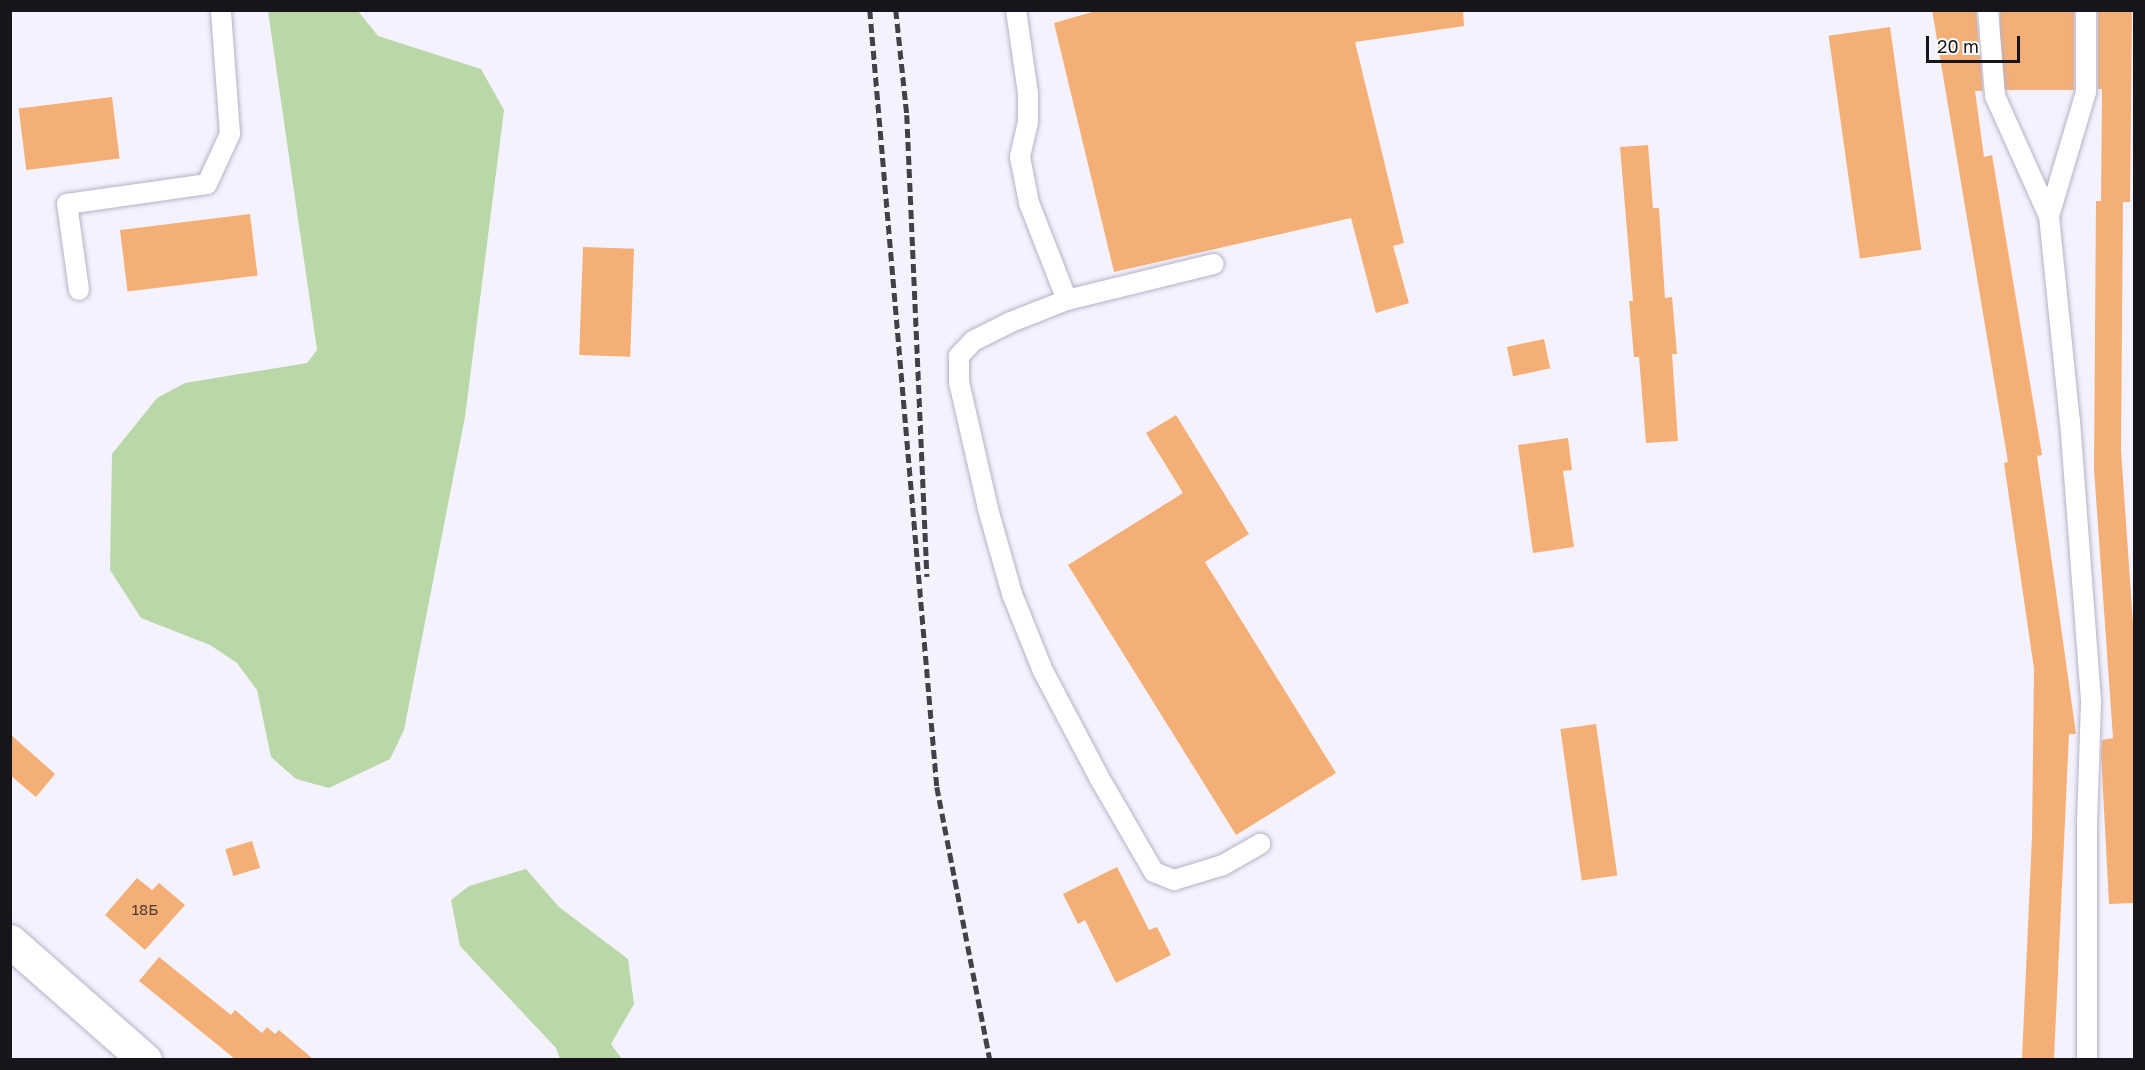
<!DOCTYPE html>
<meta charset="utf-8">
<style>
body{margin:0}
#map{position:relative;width:2145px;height:1070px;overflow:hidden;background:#f5f2ff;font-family:"Golos Text",sans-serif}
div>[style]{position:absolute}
.green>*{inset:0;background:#bad7a7}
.building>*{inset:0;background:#f4af76;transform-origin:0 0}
.roads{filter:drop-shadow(0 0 2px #b6b1c5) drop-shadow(0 0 2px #b6b1c5)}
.lane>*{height:20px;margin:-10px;padding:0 10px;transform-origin:10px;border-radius:10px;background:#fff}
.street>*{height:33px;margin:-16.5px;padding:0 16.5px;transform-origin:16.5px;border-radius:16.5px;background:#fff}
.rail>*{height:4.5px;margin-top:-2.25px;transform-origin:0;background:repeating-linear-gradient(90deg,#424048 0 9px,transparent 0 13.5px)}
span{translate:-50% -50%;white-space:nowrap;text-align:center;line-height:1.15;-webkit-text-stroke:5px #fff;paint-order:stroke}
.number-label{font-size:15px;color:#4e3c32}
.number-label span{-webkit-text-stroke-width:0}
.frame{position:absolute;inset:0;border:12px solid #17151c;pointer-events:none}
.scale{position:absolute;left:1926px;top:36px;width:94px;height:27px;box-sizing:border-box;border:3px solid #17151c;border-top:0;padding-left:8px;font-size:18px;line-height:21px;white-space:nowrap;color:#17151c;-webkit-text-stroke:4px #fff;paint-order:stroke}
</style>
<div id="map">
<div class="green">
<div style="clip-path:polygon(268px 11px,358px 11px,378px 36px,481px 69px,504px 110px,465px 417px,404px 730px,390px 759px,329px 788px,296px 779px,271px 757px,257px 690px,237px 663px,210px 645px,141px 618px,110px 570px,112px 454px,157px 398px,185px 383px,307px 363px,317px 350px)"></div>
<div style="clip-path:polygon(526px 869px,559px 907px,628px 959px,634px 1004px,611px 1044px,622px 1059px,560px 1059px,556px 1048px,460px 946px,451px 900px,469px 886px)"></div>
</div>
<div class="building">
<div style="clip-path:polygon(1099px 10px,1463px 10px,1464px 26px,1355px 42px,1404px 243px,1393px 246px,1409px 303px,1376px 313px,1351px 218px,1114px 272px,1054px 23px)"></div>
<div style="clip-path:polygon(1932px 10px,1976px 10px,1983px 91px,1975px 91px,1984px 157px,1992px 155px,2042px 455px,2037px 456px,2076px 734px,2069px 734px,2054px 1059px,2022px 1059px,2032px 836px,2034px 669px,2004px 463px,2008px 462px)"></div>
<div style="left:2000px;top:10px;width:74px;height:80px"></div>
<div style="clip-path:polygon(2098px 10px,2132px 10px,2130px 202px,2123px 202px,2121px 450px,2134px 638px,2134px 903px,2109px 904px,2101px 753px,2102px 740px,2113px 738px,2094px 469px,2096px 201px,2101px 201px,2102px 89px,2098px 89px)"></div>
<div style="left:1890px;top:27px;width:225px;height:62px;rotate:82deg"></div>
<div style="left:112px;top:97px;width:62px;height:94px;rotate:83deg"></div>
<div style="clip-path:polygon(1648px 145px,1653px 208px,1659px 208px,1665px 298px,1672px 297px,1677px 354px,1672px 354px,1678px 441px,1646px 443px,1639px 357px,1634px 357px,1629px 301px,1633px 301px,1620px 147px)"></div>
<div style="left:250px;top:214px;width:62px;height:131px;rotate:83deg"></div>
<div style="left:583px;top:247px;width:51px;height:108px;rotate:2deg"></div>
<div style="left:1544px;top:339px;width:30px;height:38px;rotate:78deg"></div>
<div style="clip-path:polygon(1176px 415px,1249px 534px,1205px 562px,1336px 773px,1236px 835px,1068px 565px,1183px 493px,1146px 433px)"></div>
<div style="clip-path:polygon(1568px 438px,1572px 470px,1563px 471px,1574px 547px,1533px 553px,1518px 445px)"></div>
<div style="left:1596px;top:724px;width:153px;height:36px;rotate:82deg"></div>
<div style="clip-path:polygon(10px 734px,55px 774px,36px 797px,10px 775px)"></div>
<div style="left:252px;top:841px;width:28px;height:28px;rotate:73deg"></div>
<div style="clip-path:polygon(1117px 867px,1149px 930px,1157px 927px,1171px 955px,1116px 983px,1085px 920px,1078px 924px,1063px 894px)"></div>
<div style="clip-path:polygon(137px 878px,152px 890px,159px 883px,185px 905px,145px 950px,105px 915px)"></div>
<div style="clip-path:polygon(159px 957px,231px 1015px,235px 1010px,262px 1033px,267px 1027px,275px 1034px,279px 1030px,313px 1059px,235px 1059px,139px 981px)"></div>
</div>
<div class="roads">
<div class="lane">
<div style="left:1016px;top:10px;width:84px;rotate:81.8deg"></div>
<div style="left:1028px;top:93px;width:29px;rotate:90deg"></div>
<div style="left:1028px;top:122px;width:36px;rotate:103deg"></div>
<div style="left:1020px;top:157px;width:47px;rotate:78.9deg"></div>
<div style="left:1029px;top:203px;width:104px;rotate:68.6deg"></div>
<div style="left:1067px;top:300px;width:151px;rotate:-13.8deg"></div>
<div style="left:1988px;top:10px;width:86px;rotate:85.3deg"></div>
<div style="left:1995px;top:96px;width:132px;rotate:65.8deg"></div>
<div style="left:2086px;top:10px;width:82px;rotate:90deg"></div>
<div style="left:2086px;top:92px;width:129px;rotate:106.6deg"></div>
<div style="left:2049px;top:216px;width:206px;rotate:84.2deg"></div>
<div style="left:2070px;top:421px;width:283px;rotate:85.7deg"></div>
<div style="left:2091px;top:703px;width:122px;rotate:91.9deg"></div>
<div style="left:2087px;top:825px;width:235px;rotate:90deg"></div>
<div style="left:79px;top:290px;width:87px;rotate:-97.9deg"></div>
<div style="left:67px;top:204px;width:141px;rotate:-8.1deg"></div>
<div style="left:207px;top:184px;width:55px;rotate:-65.3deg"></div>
<div style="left:230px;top:134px;width:124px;rotate:-94.2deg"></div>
<div style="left:1067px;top:300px;width:60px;rotate:158.6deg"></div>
<div style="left:1011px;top:322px;width:42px;rotate:153.4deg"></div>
<div style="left:973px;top:341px;width:21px;rotate:133deg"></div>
<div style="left:959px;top:356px;width:26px;rotate:90deg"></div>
<div style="left:959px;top:382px;width:130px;rotate:77.1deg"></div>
<div style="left:988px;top:509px;width:88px;rotate:74.2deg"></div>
<div style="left:1012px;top:594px;width:83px;rotate:68.1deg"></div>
<div style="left:1043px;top:671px;width:122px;rotate:62.2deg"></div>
<div style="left:1100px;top:779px;width:108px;rotate:59.9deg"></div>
<div style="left:1154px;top:872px;width:22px;rotate:22deg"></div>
<div style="left:1174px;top:880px;width:51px;rotate:-17deg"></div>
<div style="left:1223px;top:865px;width:43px;rotate:-29.6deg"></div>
</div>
<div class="street">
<div style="left:10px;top:941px;width:180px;rotate:41.4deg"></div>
</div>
</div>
<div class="rail">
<div style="left:870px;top:10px;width:780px;rotate:85.07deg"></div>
<div style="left:937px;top:787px;width:278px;rotate:79deg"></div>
<div style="left:896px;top:10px;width:106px;rotate:84deg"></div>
<div style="left:907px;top:115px;width:462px;rotate:87.5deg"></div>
</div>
<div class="number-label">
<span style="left:145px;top:910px">18Б</span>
</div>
<div class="frame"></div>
<div class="scale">20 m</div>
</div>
